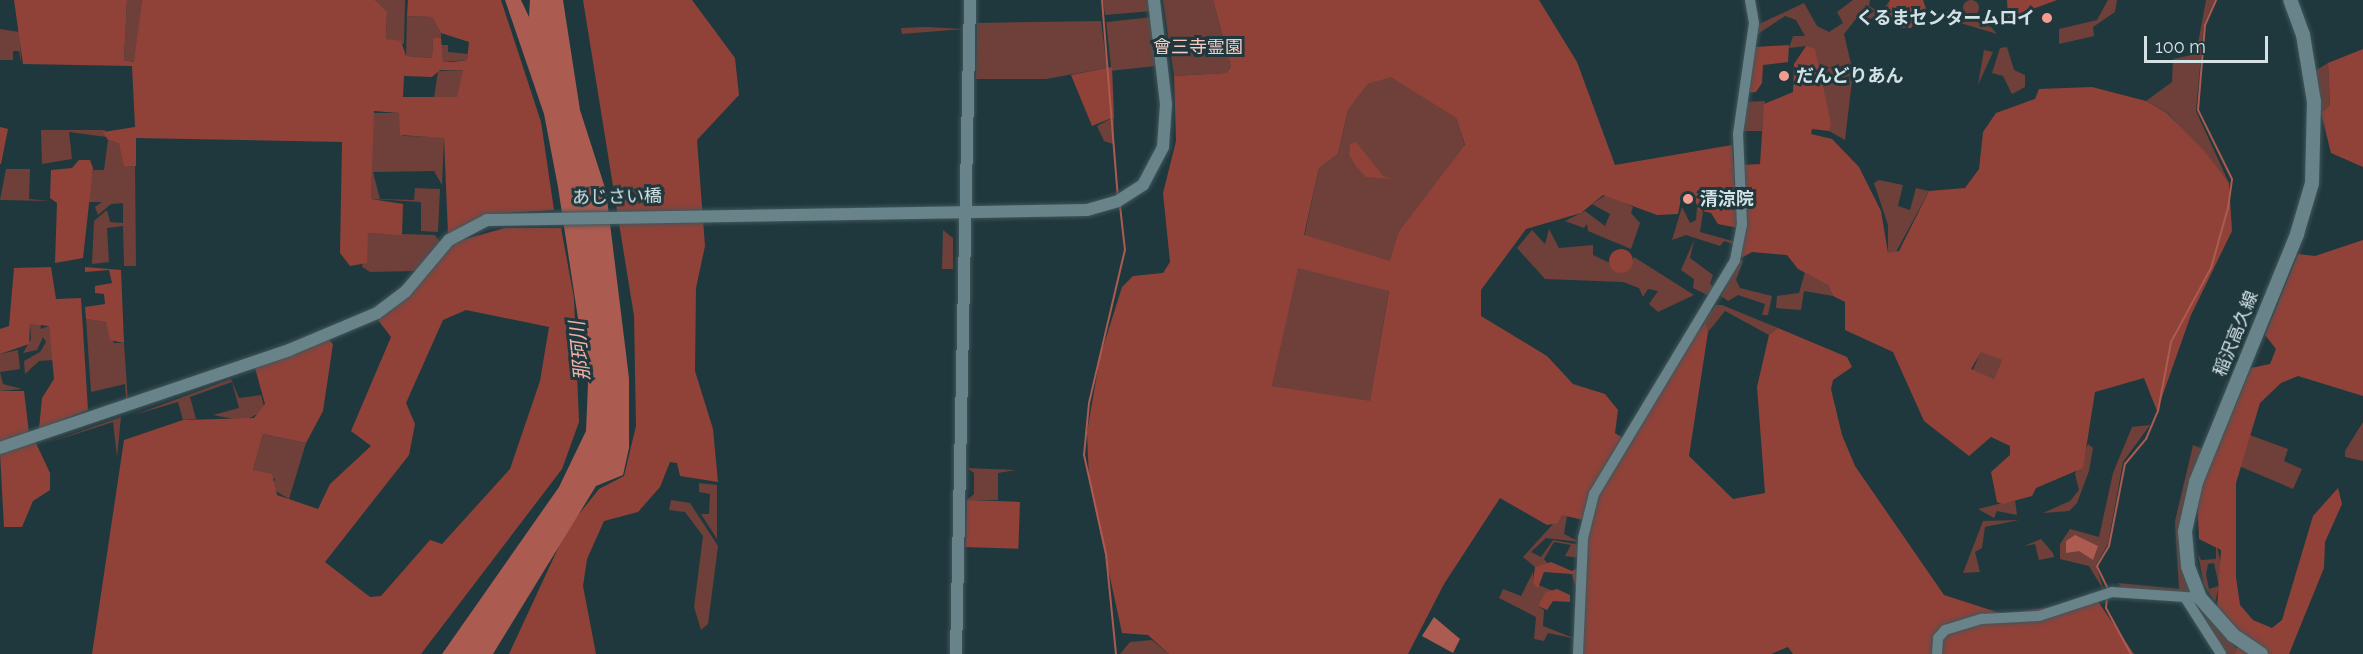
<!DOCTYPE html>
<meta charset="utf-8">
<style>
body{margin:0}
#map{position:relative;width:2363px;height:654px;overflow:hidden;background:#1f383d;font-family:Raleway,"Noto Sans JP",sans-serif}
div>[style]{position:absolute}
.green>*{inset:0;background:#6e4039;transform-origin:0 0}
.round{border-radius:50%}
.forest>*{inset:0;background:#904239;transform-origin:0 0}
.water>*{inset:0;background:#ac5b51}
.stream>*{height:2px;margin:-1px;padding:0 1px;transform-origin:1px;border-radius:1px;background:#ac5b51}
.roads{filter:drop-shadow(0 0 2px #40565a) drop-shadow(0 0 2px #40565a)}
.minor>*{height:10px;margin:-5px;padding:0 5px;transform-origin:5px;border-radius:5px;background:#688389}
.tertiary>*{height:12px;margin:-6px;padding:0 6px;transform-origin:6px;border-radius:6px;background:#688389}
.secondary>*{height:14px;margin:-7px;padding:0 7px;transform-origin:7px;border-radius:7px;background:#688389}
.dots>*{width:16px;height:16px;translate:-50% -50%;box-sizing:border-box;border:3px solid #1f383d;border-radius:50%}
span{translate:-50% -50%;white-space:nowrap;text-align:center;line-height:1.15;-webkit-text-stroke:6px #1f383d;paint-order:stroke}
.poi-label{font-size:18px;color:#d4e2e5;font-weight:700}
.right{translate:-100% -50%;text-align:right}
.left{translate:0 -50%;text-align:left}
.park-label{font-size:18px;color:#f8c9c1}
.street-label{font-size:18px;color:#d4e2e5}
.water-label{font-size:20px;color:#f5b0a6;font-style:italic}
.scale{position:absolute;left:2144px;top:36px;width:124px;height:27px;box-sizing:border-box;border:3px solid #d4e2e5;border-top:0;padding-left:8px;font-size:18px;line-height:21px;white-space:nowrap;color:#d4e2e5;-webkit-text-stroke:4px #1f383d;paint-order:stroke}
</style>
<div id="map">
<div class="green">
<div class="round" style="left:1963px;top:0;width:16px;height:16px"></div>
<div style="clip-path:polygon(127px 0,142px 0,135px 62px,124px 60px)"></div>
<div style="clip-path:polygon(375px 0,405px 0,404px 44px,386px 39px,387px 11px)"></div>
<div style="clip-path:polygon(1103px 0,1150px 0,1152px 11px,1105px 15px)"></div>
<div style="clip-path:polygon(1163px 0,1213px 0,1231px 67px,1226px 73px,1174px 76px)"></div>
<div style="clip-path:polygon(1853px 0,1870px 0,1869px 6px,1881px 13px,1890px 0,1890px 25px,1859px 15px,1844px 34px,1853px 72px,1845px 140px,1829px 131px,1806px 46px,1789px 48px,1793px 36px,1805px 36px,1796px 20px,1785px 16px,1755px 36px,1759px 24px,1804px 3px,1817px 26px,1829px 32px,1843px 23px,1837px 12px)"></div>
<div style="clip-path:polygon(2108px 0,2117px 0,2115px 12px,2093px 27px,2094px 36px,2059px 44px,2059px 29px,2097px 20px)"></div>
<div style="clip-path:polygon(2206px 0,2215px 0,2204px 24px,2196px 111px,2229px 183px,2168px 113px,2146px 101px,2172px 82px,2173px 59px,2196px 54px)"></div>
<div style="clip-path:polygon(1947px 11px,1991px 27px,1997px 34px,1947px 19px)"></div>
<div style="clip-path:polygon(407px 16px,432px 17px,441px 33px,441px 38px,433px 39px,432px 58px,406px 56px)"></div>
<div style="left:1153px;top:17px;width:49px;height:47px;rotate:84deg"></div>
<div style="clip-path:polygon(1101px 21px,1107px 68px,1046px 79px,976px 79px,977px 23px)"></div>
<div style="clip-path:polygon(901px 28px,926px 27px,964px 29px,902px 34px)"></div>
<div style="clip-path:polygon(0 29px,20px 32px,21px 62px,19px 51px,13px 51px,13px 60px,0 60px)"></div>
<div style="clip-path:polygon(441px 45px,448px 45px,448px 52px,468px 54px,467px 60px,443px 62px)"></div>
<div style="clip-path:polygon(2007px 47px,2014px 70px,2025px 75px,2025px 87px,2012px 94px,2003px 76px,1992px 73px,2000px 48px)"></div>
<div style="clip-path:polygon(1984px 50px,1993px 52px,1978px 85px)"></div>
<div style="clip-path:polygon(2328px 63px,2330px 105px,2321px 113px,2315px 71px)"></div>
<div style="clip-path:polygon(464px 70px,457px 97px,434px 98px,438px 71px)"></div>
<div style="clip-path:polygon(1391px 76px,1456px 118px,1465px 146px,1399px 231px,1370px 402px,1272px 386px,1319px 168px,1338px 154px,1348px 110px,1368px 84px)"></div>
<div style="clip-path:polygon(1765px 101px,1762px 131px,1744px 131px,1745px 102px)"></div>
<div style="clip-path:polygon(372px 113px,399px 113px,403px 136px,444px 137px,442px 185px,434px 171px,373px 172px,380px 199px,414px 200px,415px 188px,440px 189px,438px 232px,421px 231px,421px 202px,371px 199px)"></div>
<div style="clip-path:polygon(1114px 117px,1113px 144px,1104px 141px,1097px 126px)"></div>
<div style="clip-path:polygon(41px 130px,105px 130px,107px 137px,69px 132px,72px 159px,42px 164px)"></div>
<div style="clip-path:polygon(108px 140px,120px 143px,124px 167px,135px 166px,136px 266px,124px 266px,123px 226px,107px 228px,109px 262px,92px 264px,94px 221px,107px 210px,110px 222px,123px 223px,123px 203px,111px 204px,98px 215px,95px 207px,102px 202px,87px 202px,93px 170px,104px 170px)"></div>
<div style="clip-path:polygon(6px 169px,30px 169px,29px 199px,50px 201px,0 200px)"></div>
<div style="clip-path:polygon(1879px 180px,1903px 185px,1898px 206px,1910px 210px,1916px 188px,1929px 191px,1895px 254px,1888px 253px,1888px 225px,1874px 183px)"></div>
<div style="clip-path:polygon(1607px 194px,1633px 207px,1631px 213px,1640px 223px,1631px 249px,1588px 231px,1587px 224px,1584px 228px,1565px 221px,1585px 211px,1605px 226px,1610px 214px,1592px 204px)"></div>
<div style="clip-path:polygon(1682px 207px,1690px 223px,1696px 220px,1697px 207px,1703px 212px,1700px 232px,1736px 242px,1736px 245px,1724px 241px,1720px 246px,1686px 235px,1672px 240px)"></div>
<div style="clip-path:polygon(1549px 229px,1559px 248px,1593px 245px,1593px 255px,1627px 271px,1634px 257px,1694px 295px,1658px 312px,1649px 304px,1658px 291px,1648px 289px,1643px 297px,1639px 288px,1623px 282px,1545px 279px,1517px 248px,1532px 230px,1545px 244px)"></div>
<div style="clip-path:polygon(943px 230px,953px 238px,953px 269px,942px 269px)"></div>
<div style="clip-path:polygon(368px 233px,435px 235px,440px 242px,415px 271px,370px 272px,362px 267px)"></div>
<div style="clip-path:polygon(1694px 240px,1690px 258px,1713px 275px,1710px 284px,1716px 288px,1711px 297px,1693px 288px,1694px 279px,1681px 270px)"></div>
<div style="clip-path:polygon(1739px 259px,1743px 261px,1736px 280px,1740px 288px,1772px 296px,1768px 315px,1762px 315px,1765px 304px,1738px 295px,1728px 301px,1721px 296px)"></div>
<div style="clip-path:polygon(1805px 272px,1828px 285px,1833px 296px,1804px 291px,1801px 310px,1776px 308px,1777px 296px,1799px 293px)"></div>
<div style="clip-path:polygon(1716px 305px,1722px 305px,1778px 328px,1769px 335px,1725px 311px,1708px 332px,1703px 322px)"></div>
<div style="clip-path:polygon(86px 319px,106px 322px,114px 343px,124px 343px,128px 402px,117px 404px,126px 398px,125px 384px,91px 392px)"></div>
<div style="clip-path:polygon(40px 322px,41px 329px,49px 326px,53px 360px,39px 361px,25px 374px,24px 361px,40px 352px,46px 342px,43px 337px,37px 350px,23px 353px,31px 339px,30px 324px)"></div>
<div style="clip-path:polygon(18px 350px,20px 369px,0 372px,3px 384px,22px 389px,0 391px,0 354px)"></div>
<div style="left:1981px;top:351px;width:23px;height:21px;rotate:23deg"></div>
<div style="clip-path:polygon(231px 379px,239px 398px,261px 395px,265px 410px,244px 421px,213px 415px,239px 408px,232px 382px,190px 397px,196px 419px,183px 420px,178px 402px,134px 415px)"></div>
<div style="clip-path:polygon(121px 417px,117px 457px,113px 422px,45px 444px)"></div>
<div style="clip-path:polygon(2363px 422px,2363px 461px,2345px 457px,2345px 451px)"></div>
<div style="clip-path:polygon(2150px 425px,2123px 462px,2108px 544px,2096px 565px,2104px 591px,2089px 566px,2060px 559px,2060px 544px,2070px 529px,2099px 537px,2113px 473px,2132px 427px)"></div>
<div style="clip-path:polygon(263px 434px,306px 443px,289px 499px,272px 489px,275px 479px,253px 470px)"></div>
<div style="clip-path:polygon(2247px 434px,2288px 449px,2284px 461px,2302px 469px,2293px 489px,2239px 466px)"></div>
<div style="clip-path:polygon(2088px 444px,2093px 448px,2089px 471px,2077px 503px,2069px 511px,2043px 513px,2070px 501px,2079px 490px,2075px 474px)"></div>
<div style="clip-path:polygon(2193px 445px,2203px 449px,2179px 540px,2192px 595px,2122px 588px,2118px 583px,2179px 589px,2175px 521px)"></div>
<div style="clip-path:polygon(967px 468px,1016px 470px,998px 473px,998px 500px,967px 500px,974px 494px,974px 473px)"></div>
<div style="clip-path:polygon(699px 483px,717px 485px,717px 539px,701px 514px,709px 514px,710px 494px,699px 492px)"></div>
<div style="clip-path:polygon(671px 500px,690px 503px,718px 546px,708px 624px,701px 630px,694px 607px,703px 536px,685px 512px,669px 510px)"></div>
<div style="clip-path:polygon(2015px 500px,2017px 515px,1997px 511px,1994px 518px,1978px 509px)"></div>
<div style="clip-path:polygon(1562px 514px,1567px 516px,1564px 534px,1580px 542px,1546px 538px,1531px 552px,1541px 557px,1553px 540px,1580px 545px,1580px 558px,1565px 556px,1571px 545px,1554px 542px,1544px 559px,1548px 564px,1535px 567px,1523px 557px)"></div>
<div style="clip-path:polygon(2019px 520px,1985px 527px,1982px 548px,1975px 552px,1980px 572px,1963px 573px,1983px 521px)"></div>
<div style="clip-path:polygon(2041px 539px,2053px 553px,2054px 557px,2039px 560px,2035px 544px,2024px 546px)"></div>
<div style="clip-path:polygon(evenodd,2216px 544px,2223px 571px,2215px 602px,2204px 585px,2198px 554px,2201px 560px,2216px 559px,2216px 544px,2214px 563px,2219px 586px,2209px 589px,2206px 574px,2208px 564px,2214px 563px)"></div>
<div style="clip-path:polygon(1533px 572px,1534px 583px,1553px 591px,1538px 606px,1544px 610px,1543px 626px,1576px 639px,1548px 633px,1544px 641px,1534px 639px,1536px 617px,1499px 598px,1503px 589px,1521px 596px)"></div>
<div style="clip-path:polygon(2197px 604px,2237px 649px,2235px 654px,2225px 654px)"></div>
<div style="clip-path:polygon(1152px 640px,1169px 654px,1120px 654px,1130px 642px)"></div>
</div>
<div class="forest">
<div style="clip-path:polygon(evenodd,14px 0,127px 0,124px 60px,134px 62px,142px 0,375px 0,387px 11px,386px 39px,401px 41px,406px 56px,432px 58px,433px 38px,441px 38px,443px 62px,453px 62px,467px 60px,469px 42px,441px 33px,432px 17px,407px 16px,408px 0,501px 0,541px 122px,554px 210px,488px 214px,448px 234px,444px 138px,400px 135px,399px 113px,374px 111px,371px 199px,403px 204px,402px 235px,368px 233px,367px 263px,350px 266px,340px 253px,342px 142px,136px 138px,136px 166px,124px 167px,119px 143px,108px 140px,103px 132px,135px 127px,132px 66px,23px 64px,14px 0,440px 70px,463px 70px,457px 97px,403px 97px,404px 76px,432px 77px,440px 70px)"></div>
<div style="clip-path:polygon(583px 0,692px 0,735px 58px,739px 95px,697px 140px,705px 246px,696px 288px,695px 371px,713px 429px,718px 482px,680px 476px,677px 463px,670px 462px,660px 487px,638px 512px,604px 521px,587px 559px,583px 586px,596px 654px,509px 654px,567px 529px,599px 489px,624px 476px,636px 426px,634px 316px)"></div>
<div style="clip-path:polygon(evenodd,1213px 0,1539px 0,1577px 62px,1615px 165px,1732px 145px,1738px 228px,1718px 224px,1711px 213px,1699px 210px,1692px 193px,1682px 194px,1678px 214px,1657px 215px,1603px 195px,1581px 213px,1526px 229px,1481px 290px,1481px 316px,1547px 356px,1573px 384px,1605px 394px,1618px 410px,1615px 433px,1631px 443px,1683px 349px,1705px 323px,1708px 332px,1689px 456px,1733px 499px,1765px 493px,1757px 387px,1769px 335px,1778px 328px,1847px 357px,1852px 367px,1833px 380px,1831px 389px,1842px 435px,1855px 466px,1944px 595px,2003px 614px,2097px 600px,2134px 654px,1793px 654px,1788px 647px,1771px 654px,1581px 654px,1587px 521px,1562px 515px,1558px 523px,1547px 525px,1500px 498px,1444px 584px,1408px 654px,1169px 654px,1148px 635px,1122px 633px,1089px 480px,1087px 432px,1100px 357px,1122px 287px,1133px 276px,1163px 273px,1170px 262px,1163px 193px,1176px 141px,1174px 76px,1226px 73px,1231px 67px,1213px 0,1391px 77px,1456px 118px,1465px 145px,1399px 231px,1390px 261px,1304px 235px,1319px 168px,1338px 154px,1348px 110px,1368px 84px,1391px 77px,1213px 0,1298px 268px,1389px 291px,1370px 401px,1272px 386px,1298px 268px)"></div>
<div style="clip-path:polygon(1890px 0,1923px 0,1926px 9px,1911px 28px,1895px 27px,1887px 17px)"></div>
<div style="clip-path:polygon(2007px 0,2057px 0,2008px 18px)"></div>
<div style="clip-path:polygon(1789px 45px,1788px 62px,1763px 65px,1762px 83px,1756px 92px,1745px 93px,1755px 47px)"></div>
<div style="clip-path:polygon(evenodd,1806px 46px,1815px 49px,1831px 124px,1829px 131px,1812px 129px,1811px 134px,1832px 139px,1859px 167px,1881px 211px,1888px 253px,1899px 251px,1929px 191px,1965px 188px,1979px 169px,1983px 132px,1996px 113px,2035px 99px,2039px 89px,2092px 87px,2146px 101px,2167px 113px,2205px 152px,2229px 183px,2232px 231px,2191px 315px,2157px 411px,2144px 378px,2095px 392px,2083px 468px,2036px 488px,2032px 496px,2002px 504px,1997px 502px,1991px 472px,2010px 455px,2010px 446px,1991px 437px,1969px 456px,1924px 421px,1893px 352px,1845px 330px,1845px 302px,1833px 296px,1828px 285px,1798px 269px,1787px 255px,1752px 252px,1739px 259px,1742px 165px,1760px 164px,1764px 104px,1793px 92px,1794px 64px,1806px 46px,1981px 352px,2002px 360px,1994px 379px,1971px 369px,1981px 352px)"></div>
<div style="clip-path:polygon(2363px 49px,2363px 167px,2331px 153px,2321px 113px,2330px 105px,2328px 63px)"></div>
<div style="clip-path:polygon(1112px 67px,1114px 117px,1092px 126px,1071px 75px)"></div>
<div style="clip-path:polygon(0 127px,8px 129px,1px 164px,0 164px)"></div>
<div style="clip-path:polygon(1356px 142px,1383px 176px,1392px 179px,1366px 177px,1355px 165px,1349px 154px,1350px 144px)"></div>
<div style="clip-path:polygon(79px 160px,90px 160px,93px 168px,83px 258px,55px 263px,57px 203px,50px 198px,51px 170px,72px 168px)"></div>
<div style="clip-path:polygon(evenodd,505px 228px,561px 228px,574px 298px,579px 422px,562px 469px,421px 654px,92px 654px,124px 440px,183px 420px,254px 418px,265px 404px,255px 368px,328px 339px,333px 344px,323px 411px,306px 443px,263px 434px,253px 470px,272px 474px,277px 495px,318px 509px,330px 484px,371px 446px,351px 431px,391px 337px,378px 320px,407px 297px,455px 242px,505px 228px,466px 310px,549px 327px,540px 381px,510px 469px,442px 544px,430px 540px,381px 596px,370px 597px,325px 562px,409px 455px,415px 424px,406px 403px,443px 320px,466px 310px)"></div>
<div style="clip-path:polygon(2363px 240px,2363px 396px,2298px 376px,2281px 383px,2260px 403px,2236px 483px,2236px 577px,2240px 605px,2253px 620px,2272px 628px,2282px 620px,2313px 516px,2338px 488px,2342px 504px,2325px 542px,2324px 568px,2289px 654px,2235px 654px,2242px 634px,2217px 608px,2221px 550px,2199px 539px,2197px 497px,2251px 368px,2270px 364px,2276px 349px,2265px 335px,2298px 254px,2315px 256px)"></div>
<div class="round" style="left:1609px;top:249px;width:24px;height:24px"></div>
<div style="clip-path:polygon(51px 267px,56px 299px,81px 298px,88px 410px,39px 429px,42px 398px,54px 379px,49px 326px,30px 324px,29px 344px,0 354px,0 329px,9px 326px,14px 268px)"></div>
<div style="clip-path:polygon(85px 267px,121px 270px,124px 343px,110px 340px,106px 322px,86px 319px,85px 307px,105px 304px,104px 294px,95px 293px,95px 286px,112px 283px,109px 270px,85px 272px)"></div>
<div style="clip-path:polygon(0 391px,24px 391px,29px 433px,0 444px)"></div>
<div style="clip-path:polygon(35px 441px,50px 473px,50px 490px,33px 501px,22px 527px,4px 527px,0 453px)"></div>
<div style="left:967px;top:500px;width:53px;height:47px;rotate:2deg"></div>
<div style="clip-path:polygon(1551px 562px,1572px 571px,1580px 566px,1577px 593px,1572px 574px,1544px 572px,1538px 588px,1533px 583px,1535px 567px)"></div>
<div style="clip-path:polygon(1557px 589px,1570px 595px,1570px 602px,1553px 601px,1547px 610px,1538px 606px,1546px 592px)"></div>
</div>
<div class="water">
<div style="clip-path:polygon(505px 0,521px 0,529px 17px,530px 0,563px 0,580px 110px,606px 191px,629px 378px,629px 448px,623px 475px,596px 486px,493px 654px,442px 654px,559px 487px,586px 431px,588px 384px,558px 187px,544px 114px)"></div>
<div style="clip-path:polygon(2075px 535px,2098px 546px,2093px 560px,2079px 551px,2066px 553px,2066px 541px)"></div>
<div style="clip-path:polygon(1434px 617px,1460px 639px,1453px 653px,1422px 636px)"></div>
</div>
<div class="stream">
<div style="left:1102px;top:0;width:198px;rotate:85.4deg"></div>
<div style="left:2108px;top:589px;width:25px;rotate:-116deg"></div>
<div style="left:2097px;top:566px;width:23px;rotate:-59deg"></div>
<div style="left:2109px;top:546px;width:84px;rotate:-79deg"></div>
<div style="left:2125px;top:464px;width:33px;rotate:-50deg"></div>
<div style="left:2146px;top:439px;width:30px;rotate:-67deg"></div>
<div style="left:2158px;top:411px;width:70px;rotate:-79.3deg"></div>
<div style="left:2171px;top:342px;width:84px;rotate:-61.6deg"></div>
<div style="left:2211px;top:268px;width:62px;rotate:-74.2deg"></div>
<div style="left:2228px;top:208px;width:29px;rotate:-82deg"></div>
<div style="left:2232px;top:179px;width:77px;rotate:-116.2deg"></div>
<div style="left:2198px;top:110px;width:85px;rotate:-85.3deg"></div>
<div style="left:2205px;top:25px;width:27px;rotate:-66deg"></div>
<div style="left:2107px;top:597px;width:11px;rotate:95deg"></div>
<div style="left:2106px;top:608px;width:52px;rotate:61.5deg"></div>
<div style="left:1116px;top:654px;width:100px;rotate:-95.7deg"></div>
<div style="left:1106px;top:554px;width:101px;rotate:-102.5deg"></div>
<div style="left:1084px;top:455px;width:52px;rotate:-84.5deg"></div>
<div style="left:1089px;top:403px;width:157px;rotate:-76.8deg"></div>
<div style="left:1125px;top:250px;width:44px;rotate:-96.5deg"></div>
</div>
<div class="roads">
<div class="minor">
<div style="left:2186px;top:599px;width:65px;rotate:57.5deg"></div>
<div style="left:1578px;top:654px;width:116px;rotate:-87.5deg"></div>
<div style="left:1583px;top:538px;width:45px;rotate:-76deg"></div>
<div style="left:1594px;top:494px;width:273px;rotate:-58.9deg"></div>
<div style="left:1735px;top:260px;width:36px;rotate:-79deg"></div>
<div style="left:1742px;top:225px;width:91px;rotate:-92.5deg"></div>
<div style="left:1738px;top:134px;width:112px;rotate:-81.8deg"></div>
<div style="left:1754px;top:23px;width:23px;rotate:-100deg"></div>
<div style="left:1937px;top:654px;width:16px;rotate:-86deg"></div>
<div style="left:1938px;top:638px;width:11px;rotate:-49deg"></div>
<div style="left:1945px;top:630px;width:39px;rotate:-17deg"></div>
<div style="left:1982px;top:619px;width:57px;rotate:-3deg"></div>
<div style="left:2039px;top:616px;width:77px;rotate:-18.2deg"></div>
<div style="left:2112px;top:592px;width:88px;rotate:3.9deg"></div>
</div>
<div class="tertiary">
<div style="left:0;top:448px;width:305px;rotate:-18.7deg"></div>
<div style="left:289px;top:350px;width:95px;rotate:-22.8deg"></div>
<div style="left:377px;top:313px;width:36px;rotate:-37deg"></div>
<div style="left:406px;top:291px;width:67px;rotate:-49.9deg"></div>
<div style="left:449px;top:240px;width:43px;rotate:-27.8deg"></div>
<div style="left:487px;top:220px;width:600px;rotate:-0.95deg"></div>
<div style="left:1087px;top:210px;width:32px;rotate:-16deg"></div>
<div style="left:1118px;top:201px;width:30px;rotate:-33deg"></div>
<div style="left:1143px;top:185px;width:43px;rotate:-62.2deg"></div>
<div style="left:1163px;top:147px;width:43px;rotate:-86deg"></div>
<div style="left:1166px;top:104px;width:105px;rotate:-96.6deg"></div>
<div style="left:956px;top:654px;width:654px;rotate:-88.77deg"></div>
</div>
<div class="secondary">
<div style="left:2261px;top:654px;width:34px;rotate:-146deg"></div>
<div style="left:2233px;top:635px;width:50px;rotate:-131.7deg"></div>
<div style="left:2200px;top:598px;width:34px;rotate:-111deg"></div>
<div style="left:2188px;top:566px;width:35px;rotate:-95deg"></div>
<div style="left:2185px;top:531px;width:50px;rotate:-77.3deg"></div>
<div style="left:2196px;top:482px;width:268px;rotate:-67.8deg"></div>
<div style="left:2297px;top:234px;width:53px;rotate:-73.6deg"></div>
<div style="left:2312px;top:183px;width:81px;rotate:-88.6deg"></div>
<div style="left:2314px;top:102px;width:68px;rotate:-99.3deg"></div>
<div style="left:2303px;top:35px;width:37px;rotate:-110deg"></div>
</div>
</div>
<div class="dots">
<div style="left:2047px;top:18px;background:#f59c90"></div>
<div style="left:1784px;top:76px;background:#f59c90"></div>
<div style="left:1688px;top:199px;background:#f59c90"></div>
</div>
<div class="poi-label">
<span class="right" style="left:2035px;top:18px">くるまセンタームロイ</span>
<span class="left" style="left:1796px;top:76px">だんどりあん</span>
<span class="left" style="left:1700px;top:199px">清涼院</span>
</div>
<div class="park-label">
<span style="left:1198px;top:47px">會三寺霊園</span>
</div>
<div class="street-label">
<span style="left:617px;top:197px;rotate:-1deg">あじさい橋</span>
<span style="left:2236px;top:334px;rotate:-68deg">稲沢高久線</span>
</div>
<div class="water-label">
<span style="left:580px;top:351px;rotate:-96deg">那珂川</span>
</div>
<div class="scale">100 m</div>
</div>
